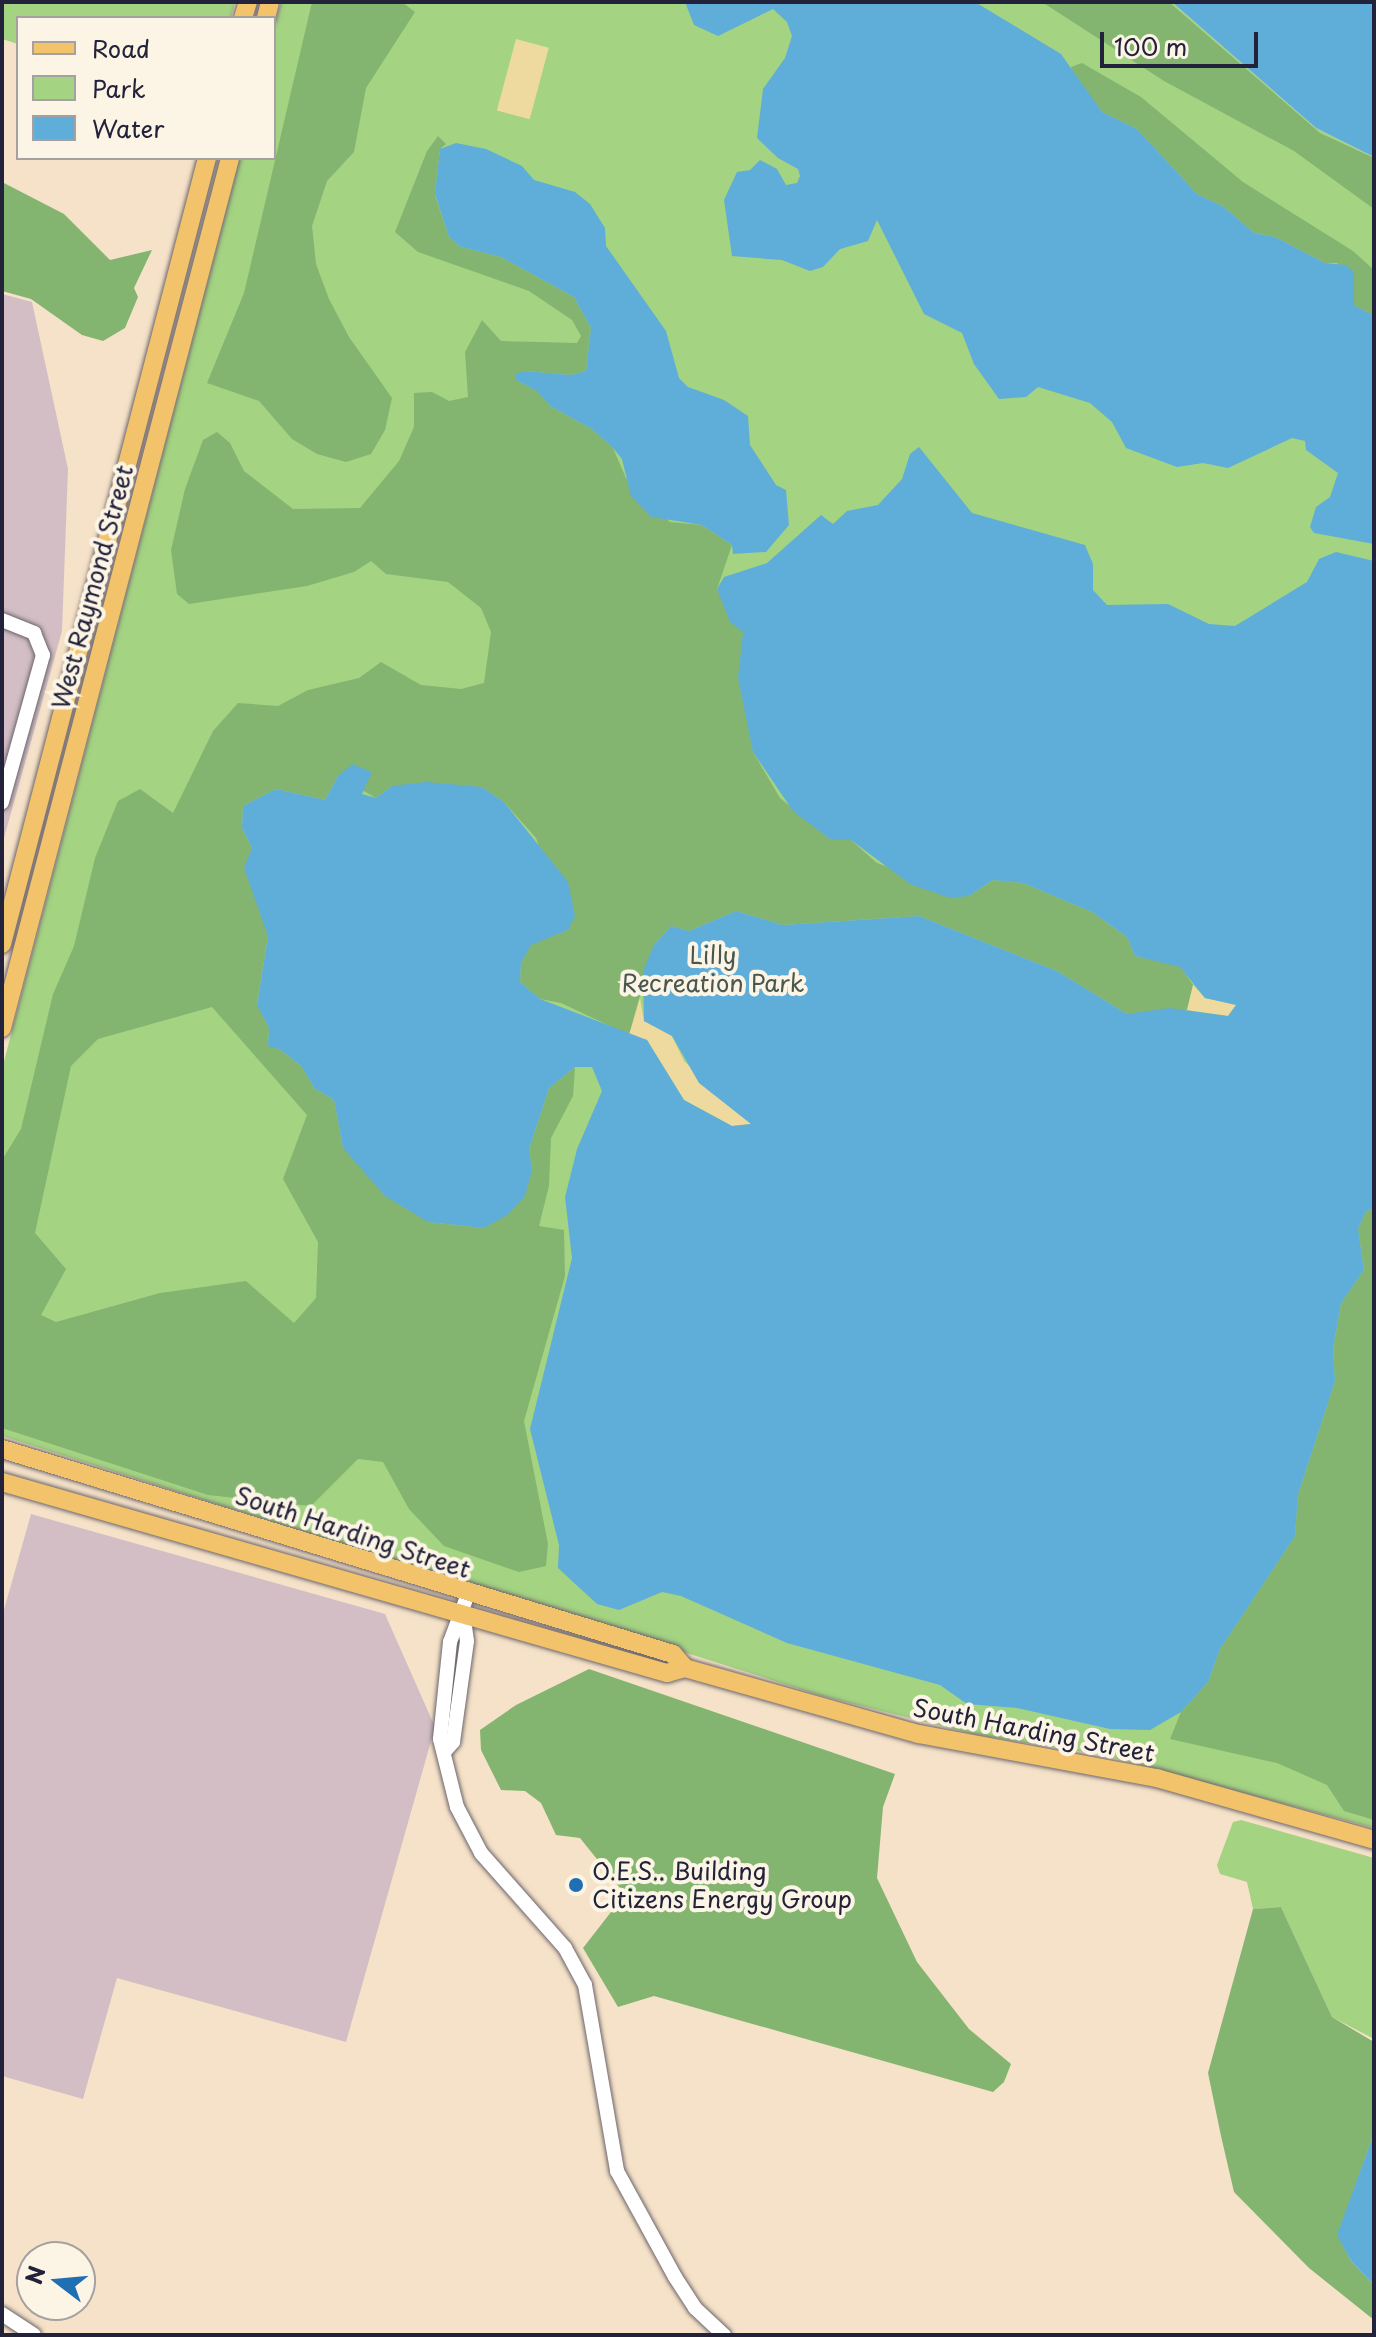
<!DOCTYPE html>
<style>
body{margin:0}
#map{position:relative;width:1376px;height:2337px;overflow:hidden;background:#f6e2c8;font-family:"Playpen Sans",sans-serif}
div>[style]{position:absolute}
.industrial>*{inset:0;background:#d2bec4}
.green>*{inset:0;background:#a4d382}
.forest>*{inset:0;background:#83b570}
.sand>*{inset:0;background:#eeda9e;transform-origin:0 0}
.water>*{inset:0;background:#5fadd9}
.roads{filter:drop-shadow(0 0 2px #6c656c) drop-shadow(0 0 2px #6c656c)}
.minor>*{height:14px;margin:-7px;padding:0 7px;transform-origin:7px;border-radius:7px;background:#fff}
.major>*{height:18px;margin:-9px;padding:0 9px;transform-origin:9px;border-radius:9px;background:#f2c36a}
.dots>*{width:22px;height:22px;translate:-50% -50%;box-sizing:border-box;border:4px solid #fcf5e5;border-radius:50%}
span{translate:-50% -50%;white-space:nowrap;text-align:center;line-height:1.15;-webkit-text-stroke:8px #fcf5e5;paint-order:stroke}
.street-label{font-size:24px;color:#22223b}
.park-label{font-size:24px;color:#495750}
.poi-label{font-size:24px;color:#22223b}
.left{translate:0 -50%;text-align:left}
.frame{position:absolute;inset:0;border:4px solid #22223b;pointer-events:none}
.legend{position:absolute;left:16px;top:16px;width:260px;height:144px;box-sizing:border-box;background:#fcf5e5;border:2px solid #a5a1a1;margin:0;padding:10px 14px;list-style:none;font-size:24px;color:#22223b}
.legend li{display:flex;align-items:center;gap:16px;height:40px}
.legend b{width:40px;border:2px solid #a5a1a1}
.north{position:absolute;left:16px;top:2241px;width:80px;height:80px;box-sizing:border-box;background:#fcf5e5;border:2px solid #a5a1a1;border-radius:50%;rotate:286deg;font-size:22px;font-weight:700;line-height:32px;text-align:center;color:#22223b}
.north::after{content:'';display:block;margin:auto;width:28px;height:36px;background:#1f6fb2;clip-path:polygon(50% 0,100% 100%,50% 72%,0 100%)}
.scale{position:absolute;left:1100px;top:32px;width:158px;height:36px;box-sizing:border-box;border:4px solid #22223b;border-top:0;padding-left:10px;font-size:24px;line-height:28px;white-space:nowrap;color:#22223b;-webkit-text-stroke:6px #fcf5e5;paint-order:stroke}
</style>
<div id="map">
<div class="industrial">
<div style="clip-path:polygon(2px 294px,32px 302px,68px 469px,62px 631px,2px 845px)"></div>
<div style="clip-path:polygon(31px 1514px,385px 1614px,435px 1727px,346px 2042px,117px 1978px,83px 2099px,2px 2076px,2px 1617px)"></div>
</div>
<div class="green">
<div style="clip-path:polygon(2px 2px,235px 2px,231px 18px,18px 18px,18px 44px,2px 39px)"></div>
<div style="clip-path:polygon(281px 2px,1172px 2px,1316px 128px,1374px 157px,1374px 1828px,1103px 1755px,977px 1735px,822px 1696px,2px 1436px,2px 1069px,240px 158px,274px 158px,274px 28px)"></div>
<div style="clip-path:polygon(1241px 1820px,1374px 1858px,1372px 2038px,1332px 2017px,1281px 1907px,1253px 1909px,1247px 1882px,1220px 1874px,1217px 1865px,1233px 1822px)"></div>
</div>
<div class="forest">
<div style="clip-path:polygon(312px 2px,402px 2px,415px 12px,366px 88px,354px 152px,327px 181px,312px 226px,316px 264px,329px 299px,349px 337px,392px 398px,385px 430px,371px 454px,346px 462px,317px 454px,292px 439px,259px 401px,207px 383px,244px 293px)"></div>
<div style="clip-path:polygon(1042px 2px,1169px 2px,1320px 133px,1374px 158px,1374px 209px,1294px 151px,1164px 81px)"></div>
<div style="clip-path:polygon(1082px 63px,1141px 97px,1243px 182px,1353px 251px,1374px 270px,1374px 316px,1354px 305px,1354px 281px,1337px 263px,1325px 263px,1275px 237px,1254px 233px,1224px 207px,1197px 194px,1137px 129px,1102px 112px,1074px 78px,1071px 67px)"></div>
<div style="clip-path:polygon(evenodd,438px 136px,446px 144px,440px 149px,435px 195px,449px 237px,461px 247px,501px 257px,574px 297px,591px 328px,586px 371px,571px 375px,525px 371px,516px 380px,538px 391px,550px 406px,592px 429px,613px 448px,626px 478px,670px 522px,702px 525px,732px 545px,717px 589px,743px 631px,753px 752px,780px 798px,831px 840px,851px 840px,877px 863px,969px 896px,993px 880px,1023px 883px,1092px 912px,1127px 937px,1135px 956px,1180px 966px,1193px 985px,1187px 1010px,1127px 1014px,1057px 971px,919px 916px,783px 925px,736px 911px,689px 931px,671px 926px,654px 945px,629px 1035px,561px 1003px,540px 999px,520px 982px,521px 963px,531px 944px,568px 930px,536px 838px,504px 802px,482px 787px,392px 786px,376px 798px,338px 776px,325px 800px,276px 789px,243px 806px,242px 828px,252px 848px,268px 936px,257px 1004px,269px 1028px,268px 1045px,281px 1050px,302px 1067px,314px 1088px,334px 1100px,343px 1148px,428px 1222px,484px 1228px,532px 1170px,529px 1149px,549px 1088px,575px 1067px,573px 1096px,551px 1138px,549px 1186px,539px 1226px,564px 1230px,565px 1276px,524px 1421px,548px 1544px,546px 1566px,519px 1572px,444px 1546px,409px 1509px,383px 1462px,358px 1459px,311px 1506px,208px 1495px,2px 1428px,2px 1160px,21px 1129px,53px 994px,74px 946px,95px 858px,118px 801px,140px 789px,173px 813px,213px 731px,238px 703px,278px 706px,308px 690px,359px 678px,381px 662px,421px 685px,461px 689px,484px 683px,491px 632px,481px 608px,448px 582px,386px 574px,371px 561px,354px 572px,307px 586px,189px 604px,177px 594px,171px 550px,185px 489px,203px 440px,217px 432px,230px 443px,244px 471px,293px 509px,360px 508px,399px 461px,414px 427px,414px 393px,432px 392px,449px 401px,468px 397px,465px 352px,482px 320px,501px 341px,577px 343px,581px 336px,572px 320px,529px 291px,418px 252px,395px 232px,427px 151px,438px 136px,212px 1007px,307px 1115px,283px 1179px,318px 1242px,316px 1298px,294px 1323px,246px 1281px,160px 1293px,56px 1322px,41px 1315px,66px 1269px,35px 1233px,71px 1066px,98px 1039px,212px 1007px)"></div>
<div style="clip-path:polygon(2px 182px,64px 214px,110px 260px,152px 250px,134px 288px,138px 297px,125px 328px,103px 341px,82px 335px,31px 299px,2px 291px)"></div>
<div style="clip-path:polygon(1374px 1209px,1374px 1820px,1344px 1811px,1327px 1785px,1277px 1763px,1170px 1739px,1181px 1712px,1208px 1682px,1220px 1649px,1295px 1536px,1298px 1495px,1335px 1381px,1333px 1349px,1341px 1303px,1364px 1270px,1358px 1229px,1366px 1211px)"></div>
<div style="clip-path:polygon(589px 1669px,895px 1774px,883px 1807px,877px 1878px,917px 1962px,969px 2029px,1011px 2064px,1004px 2082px,993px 2092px,654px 1996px,618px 2007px,583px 1948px,625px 1894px,580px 1838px,556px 1835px,541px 1803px,525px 1791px,501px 1790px,481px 1750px,480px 1730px,516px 1705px)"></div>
<div style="clip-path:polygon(1281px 1907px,1332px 2017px,1374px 2042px,1374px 2133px,1338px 2235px,1351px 2261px,1374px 2285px,1374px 2320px,1309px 2268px,1234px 2192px,1221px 2136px,1208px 2073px,1253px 1909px)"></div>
</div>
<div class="sand">
<div style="left:516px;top:39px;width:34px;height:74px;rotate:15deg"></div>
<div style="clip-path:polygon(1193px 985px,1205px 998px,1237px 1005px,1228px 1016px,1187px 1010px)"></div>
<div style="clip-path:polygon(640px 998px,644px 1021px,672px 1036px,684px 1061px,751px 1124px,732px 1126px,684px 1100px,647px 1040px,629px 1035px)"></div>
</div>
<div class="water">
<div style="clip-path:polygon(685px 2px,975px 2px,1061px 54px,1102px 112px,1137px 129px,1197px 194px,1224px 207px,1254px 233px,1275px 237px,1325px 263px,1346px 265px,1354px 272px,1354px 305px,1374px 316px,1374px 544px,1314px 533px,1310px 527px,1316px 507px,1330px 497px,1338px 473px,1306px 450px,1305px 441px,1292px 438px,1228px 468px,1203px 463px,1177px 467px,1126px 448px,1112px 422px,1090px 403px,1038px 387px,1026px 397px,999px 399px,974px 364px,962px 333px,924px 314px,877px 220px,868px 241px,840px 249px,823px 267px,810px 271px,782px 260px,732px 256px,724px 200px,737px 172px,750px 170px,760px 160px,777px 169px,786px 185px,797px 183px,800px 176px,798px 169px,778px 158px,757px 138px,763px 89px,785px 58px,792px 36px,787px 22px,773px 9px,718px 36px,694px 25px)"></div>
<div style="clip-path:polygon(1172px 2px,1374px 2px,1374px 157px,1316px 128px)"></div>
<div style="clip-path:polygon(456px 143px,486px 149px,522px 166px,534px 180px,575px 192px,590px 204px,605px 228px,606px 246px,666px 331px,679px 378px,688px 387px,724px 400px,748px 416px,750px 445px,776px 485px,786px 490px,789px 525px,766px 552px,733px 554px,732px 545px,702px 525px,651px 517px,631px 496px,622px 459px,613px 448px,592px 429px,550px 406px,537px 391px,516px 380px,515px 374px,525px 371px,571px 375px,586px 371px,591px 328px,574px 297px,501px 257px,461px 247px,449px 237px,435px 194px,440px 149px)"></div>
<div style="clip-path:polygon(919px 447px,972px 513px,1085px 545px,1093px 564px,1093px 590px,1107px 605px,1168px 604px,1209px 624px,1235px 626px,1307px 582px,1319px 559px,1336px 552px,1374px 561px,1374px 1209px,1366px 1211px,1358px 1229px,1364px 1270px,1341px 1303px,1333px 1349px,1335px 1381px,1298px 1495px,1295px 1536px,1220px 1649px,1208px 1682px,1181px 1712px,1150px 1730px,1110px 1729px,1017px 1708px,967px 1704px,940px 1685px,787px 1643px,681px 1596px,662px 1592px,619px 1610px,597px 1604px,558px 1568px,559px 1545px,530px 1429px,572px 1258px,565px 1197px,577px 1149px,602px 1091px,592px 1067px,575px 1067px,549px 1088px,529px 1149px,532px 1170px,525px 1196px,507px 1215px,484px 1228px,428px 1222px,385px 1196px,343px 1148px,334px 1100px,314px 1088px,302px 1067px,281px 1050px,268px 1046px,269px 1028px,257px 1005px,268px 936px,244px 868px,252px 848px,242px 828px,243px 806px,276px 789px,325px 800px,338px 776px,352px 764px,372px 772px,362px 794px,376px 798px,392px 786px,426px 782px,482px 787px,504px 802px,568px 882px,575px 916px,568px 930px,531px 945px,521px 963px,520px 982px,540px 999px,647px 1040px,684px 1100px,732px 1126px,751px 1124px,699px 1083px,672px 1036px,644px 1021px,643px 971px,654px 945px,671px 926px,689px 931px,736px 911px,783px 925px,919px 916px,1057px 971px,1127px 1014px,1169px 1008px,1228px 1016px,1236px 1005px,1205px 998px,1180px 967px,1135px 956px,1127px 937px,1092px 912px,1023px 883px,993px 880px,969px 896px,950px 898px,910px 884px,851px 840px,831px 840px,793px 811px,753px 752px,738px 678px,743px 632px,730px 622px,717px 589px,724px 577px,767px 563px,821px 515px,833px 524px,847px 511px,878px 505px,902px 479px,910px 454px)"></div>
<div style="clip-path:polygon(1374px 2133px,1374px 2285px,1351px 2261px,1337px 2235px)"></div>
</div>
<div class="roads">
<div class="minor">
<div style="left:2px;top:620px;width:35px;rotate:22deg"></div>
<div style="left:34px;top:633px;width:24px;rotate:68deg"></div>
<div style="left:43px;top:655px;width:153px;rotate:105.6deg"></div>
<div style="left:468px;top:1594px;width:51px;rotate:110.6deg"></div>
<div style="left:450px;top:1642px;width:98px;rotate:95.9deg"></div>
<div style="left:440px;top:1739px;width:70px;rotate:76deg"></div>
<div style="left:457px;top:1807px;width:52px;rotate:62.4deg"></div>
<div style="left:481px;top:1853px;width:127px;rotate:48.5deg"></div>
<div style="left:565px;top:1948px;width:42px;rotate:61.6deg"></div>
<div style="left:585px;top:1985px;width:189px;rotate:80.2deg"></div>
<div style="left:617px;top:2171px;width:121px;rotate:61.3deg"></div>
<div style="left:675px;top:2277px;width:37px;rotate:57deg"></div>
<div style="left:695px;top:2308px;width:40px;rotate:43deg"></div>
<div style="left:446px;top:1750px;width:11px;rotate:-49deg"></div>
<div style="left:453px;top:1742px;width:102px;rotate:-82.1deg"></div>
<div style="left:467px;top:1641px;width:28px;rotate:-98deg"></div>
<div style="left:2px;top:2314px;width:38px;rotate:33deg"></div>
</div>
<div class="major">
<div style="left:243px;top:18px;width:17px;rotate:-73deg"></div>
<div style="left:266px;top:18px;width:16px;rotate:-76deg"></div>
<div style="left:2px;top:944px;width:812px;rotate:-75.38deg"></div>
<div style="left:2px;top:1028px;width:899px;rotate:-75.31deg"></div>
<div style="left:2px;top:1449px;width:702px;rotate:16.99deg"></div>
<div style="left:673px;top:1654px;width:18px;rotate:49deg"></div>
<div style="left:2px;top:1482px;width:692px;rotate:16.03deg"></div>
<div style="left:667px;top:1673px;width:19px;rotate:-16deg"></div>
<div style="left:685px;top:1668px;width:243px;rotate:15.8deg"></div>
<div style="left:919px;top:1734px;width:242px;rotate:10.5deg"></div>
<div style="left:1157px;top:1778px;width:226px;rotate:15.9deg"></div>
</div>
</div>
<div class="dots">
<div style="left:576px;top:1885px;background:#1f6fb2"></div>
</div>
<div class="street-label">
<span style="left:92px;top:587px;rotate:-75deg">West Raymond Street</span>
<span style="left:353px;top:1532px;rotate:18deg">South Harding Street</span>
<span style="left:1034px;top:1730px;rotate:11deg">South Harding Street</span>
</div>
<div class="park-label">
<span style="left:713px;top:969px">Lilly<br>Recreation Park</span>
</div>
<div class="poi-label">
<span class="left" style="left:592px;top:1885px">O.E.S.. Building<br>Citizens Energy Group</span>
</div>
<div class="frame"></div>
<ul class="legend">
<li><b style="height:10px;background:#f2c36a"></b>Road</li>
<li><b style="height:22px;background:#a4d382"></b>Park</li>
<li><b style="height:22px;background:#5fadd9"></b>Water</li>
</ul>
<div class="north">N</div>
<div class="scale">100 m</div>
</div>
